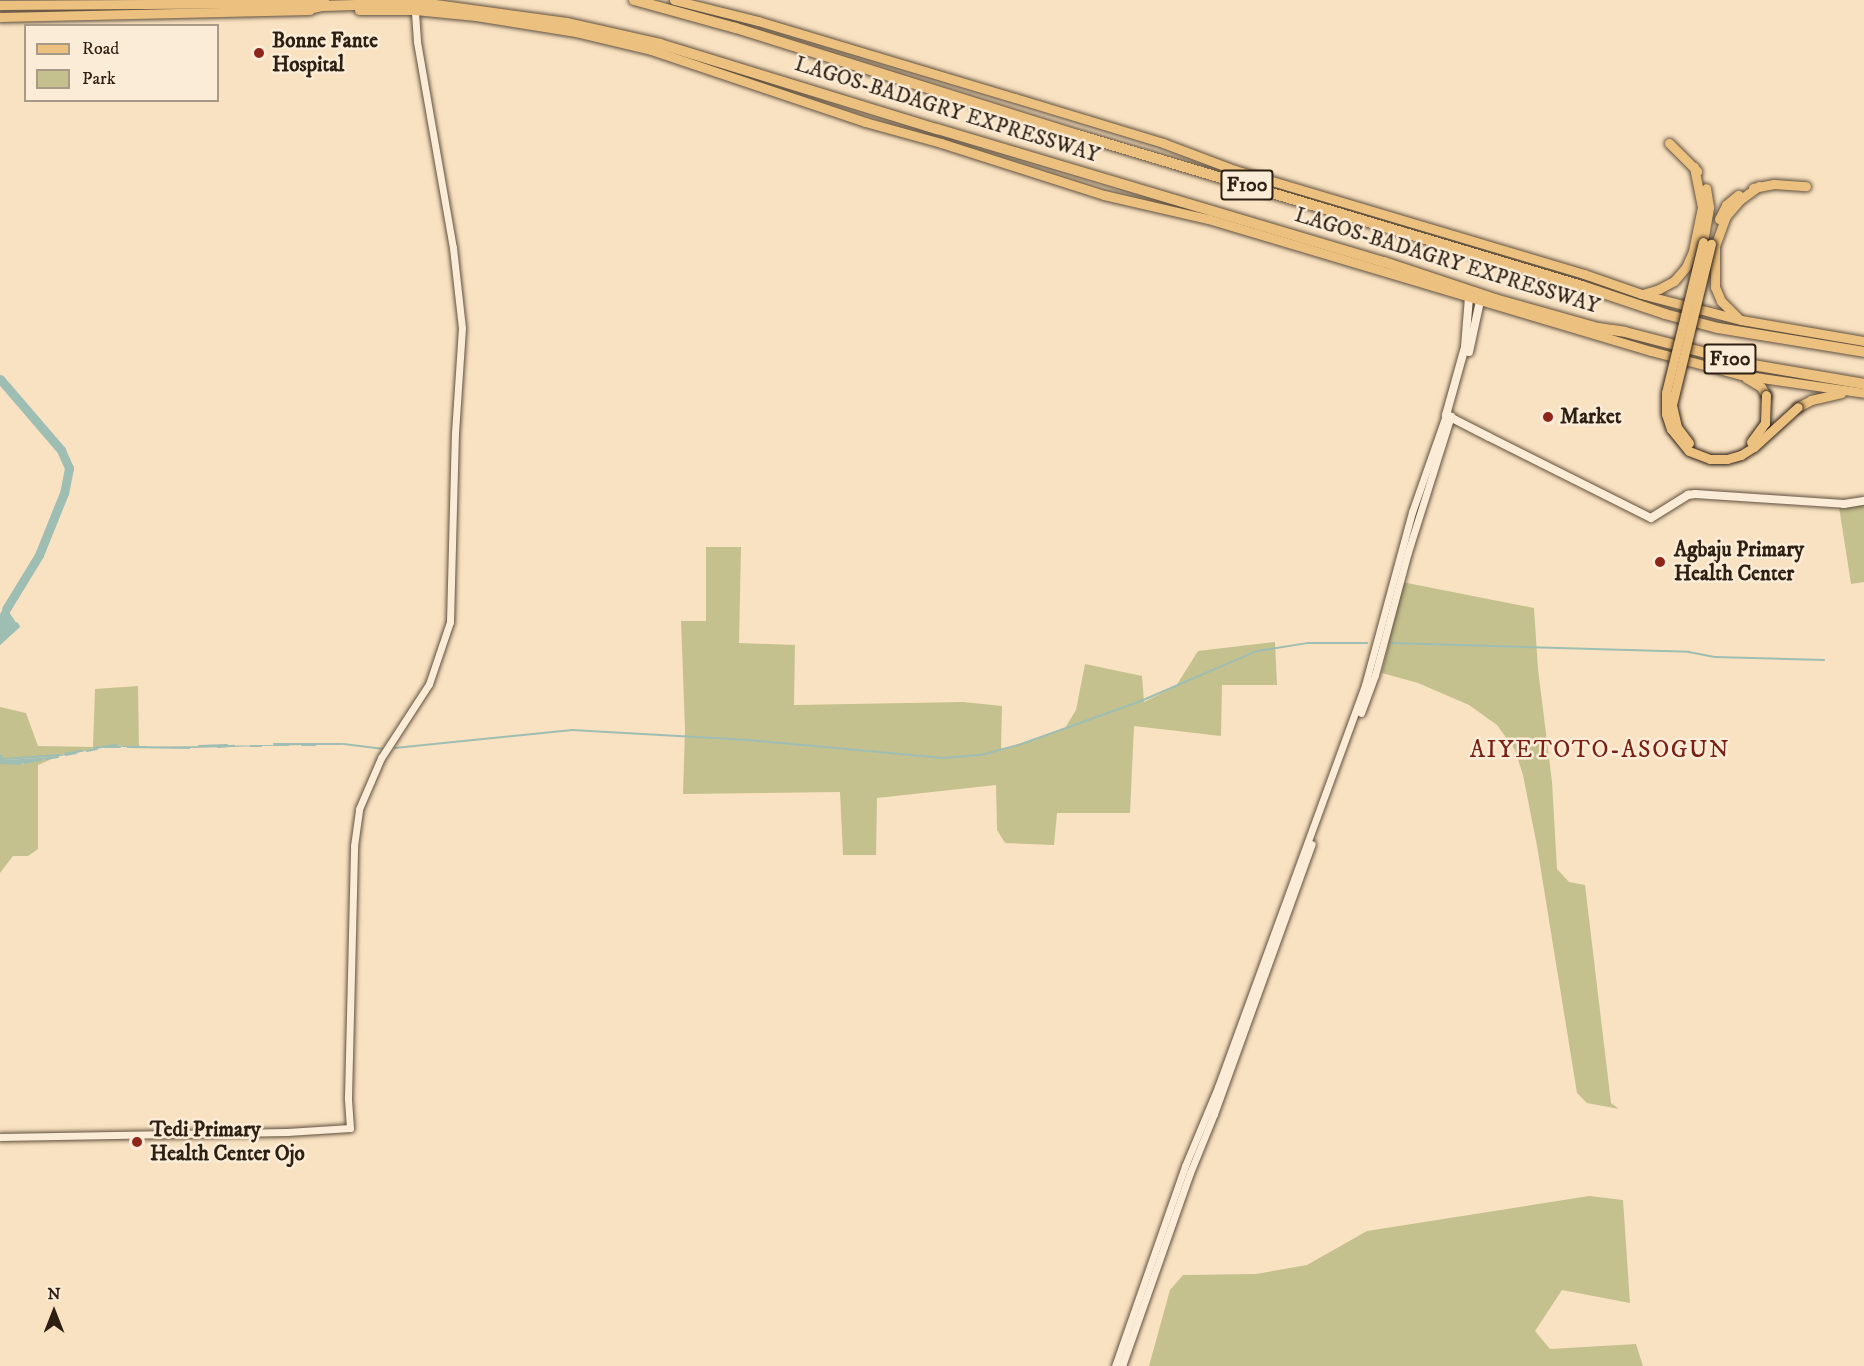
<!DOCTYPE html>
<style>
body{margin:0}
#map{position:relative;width:1864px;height:1366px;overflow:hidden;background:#f9e2c1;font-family:"IM FELL DW Pica",serif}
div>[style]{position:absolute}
.green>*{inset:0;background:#c4c18e}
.water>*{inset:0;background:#9ebeb3}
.stream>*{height:1.5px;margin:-0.75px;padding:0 0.75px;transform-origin:0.75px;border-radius:0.75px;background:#9ebeb3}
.river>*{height:9px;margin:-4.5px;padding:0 4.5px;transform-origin:4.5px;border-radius:4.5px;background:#9ebeb3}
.roads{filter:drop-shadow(0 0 2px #60503e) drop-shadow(0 0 2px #60503e)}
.tertiary>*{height:7px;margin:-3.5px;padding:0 3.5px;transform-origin:3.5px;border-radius:3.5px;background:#fbecd7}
.secondary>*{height:8px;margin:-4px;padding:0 4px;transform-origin:4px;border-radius:4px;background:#fbecd7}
.primary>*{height:9px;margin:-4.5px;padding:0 4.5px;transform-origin:4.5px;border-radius:4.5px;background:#ecc180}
.trunk>*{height:9px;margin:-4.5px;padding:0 4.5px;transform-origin:4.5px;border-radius:4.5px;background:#ecc180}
.motorway>*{height:10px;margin:-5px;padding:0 5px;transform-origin:5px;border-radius:5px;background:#ecc180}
.bridges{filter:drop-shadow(0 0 2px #2d1f12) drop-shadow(0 0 2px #2d1f12)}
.primary-bridge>*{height:9px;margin:-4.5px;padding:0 4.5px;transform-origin:4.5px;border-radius:4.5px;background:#ecc180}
.dots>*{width:16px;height:16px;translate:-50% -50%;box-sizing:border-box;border:3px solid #fbecd7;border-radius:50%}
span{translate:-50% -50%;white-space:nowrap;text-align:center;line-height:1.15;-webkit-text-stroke:5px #fbecd7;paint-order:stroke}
.shield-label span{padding:2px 4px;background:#fbecd7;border:2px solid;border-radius:4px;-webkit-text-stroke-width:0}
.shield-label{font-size:20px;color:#2d1f12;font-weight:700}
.poi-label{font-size:21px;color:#2d1f12;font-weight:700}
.left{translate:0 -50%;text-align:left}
.street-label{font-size:21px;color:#2d1f12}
.quarter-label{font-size:24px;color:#7a1f14;letter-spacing:1.5px}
.legend{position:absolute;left:24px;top:24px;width:195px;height:78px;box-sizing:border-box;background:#fbecd7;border:2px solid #a99a88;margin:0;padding:8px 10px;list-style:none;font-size:18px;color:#2d1f12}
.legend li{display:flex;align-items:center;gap:12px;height:30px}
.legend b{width:30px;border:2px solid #a99a88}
.north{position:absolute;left:24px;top:1282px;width:60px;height:60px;-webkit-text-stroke:4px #fbecd7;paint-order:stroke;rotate:0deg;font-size:16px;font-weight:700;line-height:24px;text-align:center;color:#2d1f12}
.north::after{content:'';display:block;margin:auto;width:21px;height:27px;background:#2d1f12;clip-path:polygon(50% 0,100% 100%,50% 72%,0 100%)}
</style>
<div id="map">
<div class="green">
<div style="clip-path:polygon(1864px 504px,1864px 582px,1851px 584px,1839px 507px)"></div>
<div style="clip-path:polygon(706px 547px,741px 547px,739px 643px,795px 645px,794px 705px,963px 702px,1002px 706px,1001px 750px,1065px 728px,1076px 710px,1085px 664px,1142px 676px,1144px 702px,1176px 686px,1198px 651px,1275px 642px,1277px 685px,1222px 685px,1221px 736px,1134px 726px,1130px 813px,1057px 813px,1054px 845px,1005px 843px,997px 830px,996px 785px,877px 798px,876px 855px,843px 855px,840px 792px,683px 794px,685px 729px,681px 621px,706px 621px)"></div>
<div style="clip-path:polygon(1402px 582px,1534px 608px,1538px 669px,1552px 782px,1557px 869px,1569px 882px,1585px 885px,1611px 1103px,1619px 1109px,1587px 1103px,1577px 1093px,1537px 846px,1523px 775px,1515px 750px,1497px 725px,1469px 705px,1418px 683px,1382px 673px)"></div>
<div style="clip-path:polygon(138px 686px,139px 747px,111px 745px,52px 757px,3px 760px,0 753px,0 707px,26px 713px,38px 746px,93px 747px,95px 689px)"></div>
<div style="clip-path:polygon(56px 757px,38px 765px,38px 849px,28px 856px,13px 856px,0 873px,0 763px,21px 764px)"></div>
<div style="clip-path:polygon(1589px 1196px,1623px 1200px,1630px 1303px,1562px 1290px,1535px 1331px,1550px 1349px,1636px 1344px,1643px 1366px,1149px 1366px,1170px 1290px,1183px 1275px,1256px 1274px,1307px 1265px,1367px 1231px)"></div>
</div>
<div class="water">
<div style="clip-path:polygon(5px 606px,19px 627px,0 644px,0 614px)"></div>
<div style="clip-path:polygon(344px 744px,190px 748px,136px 748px,111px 746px,21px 764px,0 763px,0 753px,4px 760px,52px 757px,111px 745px,139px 747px)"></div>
</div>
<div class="stream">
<div style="left:4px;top:608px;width:2px;rotate:-63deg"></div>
<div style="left:5px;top:606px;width:8px;rotate:60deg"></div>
<div style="left:1391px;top:643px;width:298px;rotate:1.7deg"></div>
<div style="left:1689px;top:652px;width:26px;rotate:11deg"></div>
<div style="left:1715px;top:657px;width:109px;rotate:1.6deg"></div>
<div style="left:0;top:644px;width:25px;rotate:-42deg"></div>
<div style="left:19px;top:627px;width:4px;rotate:-124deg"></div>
<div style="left:274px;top:744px;width:58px"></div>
<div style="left:329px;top:744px;width:13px"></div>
<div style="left:344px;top:744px;width:38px;rotate:7deg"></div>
<div style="left:275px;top:745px;width:13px"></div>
<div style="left:302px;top:745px;width:13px"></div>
<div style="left:199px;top:746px;width:28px;rotate:-2deg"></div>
<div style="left:251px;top:746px;width:10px"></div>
<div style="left:104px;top:747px;width:16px"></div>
<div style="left:128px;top:747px;width:61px;rotate:0.9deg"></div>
<div style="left:133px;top:747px;width:13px"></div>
<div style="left:218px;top:747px;width:16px;rotate:-4deg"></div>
<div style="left:94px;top:748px;width:22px;rotate:-8deg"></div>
<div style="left:395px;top:748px;width:178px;rotate:-5.8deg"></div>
<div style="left:572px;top:730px;width:177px;rotate:3.2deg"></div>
<div style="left:749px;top:740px;width:195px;rotate:5.3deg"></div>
<div style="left:943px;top:758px;width:38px;rotate:-5deg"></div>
<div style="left:981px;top:755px;width:39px;rotate:-15deg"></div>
<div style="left:1019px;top:745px;width:130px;rotate:-19.8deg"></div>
<div style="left:1141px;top:701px;width:126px;rotate:-23.3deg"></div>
<div style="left:1257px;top:651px;width:52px;rotate:-8.9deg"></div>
<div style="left:1308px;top:643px;width:59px"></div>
<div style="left:87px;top:751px;width:10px;rotate:-11deg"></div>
<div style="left:65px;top:754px;width:16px;rotate:-11deg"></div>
<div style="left:66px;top:755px;width:10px;rotate:-11deg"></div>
<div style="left:3px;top:759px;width:57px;rotate:-4deg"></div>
<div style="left:46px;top:759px;width:12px;rotate:-9deg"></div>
<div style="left:0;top:763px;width:20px;rotate:3deg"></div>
<div style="left:25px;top:763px;width:16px;rotate:-11deg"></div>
</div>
<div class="river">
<div style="left:0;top:379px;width:94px;rotate:49.3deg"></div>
<div style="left:61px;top:450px;width:20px;rotate:66deg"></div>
<div style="left:69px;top:468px;width:25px;rotate:101deg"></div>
<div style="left:64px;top:493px;width:67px;rotate:112deg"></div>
<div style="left:39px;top:555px;width:63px;rotate:121.4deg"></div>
</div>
<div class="roads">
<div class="tertiary">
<div style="left:1361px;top:713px;width:40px;rotate:-69.8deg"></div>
<div style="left:1375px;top:675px;width:127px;rotate:-75deg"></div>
<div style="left:1408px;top:552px;width:143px;rotate:-72.5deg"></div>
<div style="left:0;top:1137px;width:287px;rotate:-1deg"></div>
<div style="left:287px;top:1132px;width:63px;rotate:-3.6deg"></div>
<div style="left:350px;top:1128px;width:31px;rotate:-94deg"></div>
<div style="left:348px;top:1097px;width:251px;rotate:-88.6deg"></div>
<div style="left:354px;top:846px;width:37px;rotate:-82deg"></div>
<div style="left:359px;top:809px;width:56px;rotate:-66.7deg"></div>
<div style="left:381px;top:758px;width:88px;rotate:-57deg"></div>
<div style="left:429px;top:684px;width:65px;rotate:-71.3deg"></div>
<div style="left:450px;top:622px;width:189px;rotate:-88.5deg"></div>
<div style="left:455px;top:433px;width:105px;rotate:-86.2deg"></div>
<div style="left:462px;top:328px;width:81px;rotate:-96.4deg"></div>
<div style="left:453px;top:248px;width:210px;rotate:-99.9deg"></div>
<div style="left:417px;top:41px;width:31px;rotate:-94deg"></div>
<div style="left:1115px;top:1366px;width:212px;rotate:-70.7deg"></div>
<div style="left:1185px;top:1166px;width:86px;rotate:-67.3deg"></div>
<div style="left:1218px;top:1087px;width:428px;rotate:-69.9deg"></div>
<div style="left:1365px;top:685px;width:179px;rotate:-74.8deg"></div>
<div style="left:1412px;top:512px;width:103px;rotate:-70.7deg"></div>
<div style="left:1122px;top:1366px;width:205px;rotate:-70.6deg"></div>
<div style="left:1190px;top:1173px;width:64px;rotate:-67.9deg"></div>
<div style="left:1214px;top:1114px;width:287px;rotate:-70.1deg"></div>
</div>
<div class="secondary">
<div style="left:1469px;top:297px;width:50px;rotate:94.6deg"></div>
<div style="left:1465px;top:347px;width:71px;rotate:105.6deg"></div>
<div style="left:1446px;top:415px;width:48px;rotate:27.1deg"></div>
<div style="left:1489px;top:437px;width:181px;rotate:26.6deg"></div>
<div style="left:1651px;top:518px;width:44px;rotate:-31.9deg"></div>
<div style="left:1688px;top:495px;width:7px;rotate:-8deg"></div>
<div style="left:1695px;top:494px;width:149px;rotate:3.8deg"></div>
<div style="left:1844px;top:504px;width:20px;rotate:-9deg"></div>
<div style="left:1469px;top:352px;width:52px;rotate:-77.8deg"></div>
</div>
<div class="primary">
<div style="left:674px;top:0;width:87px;rotate:14deg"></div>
<div style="left:758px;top:21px;width:268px;rotate:16.7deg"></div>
<div style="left:1015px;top:98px;width:155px;rotate:16.9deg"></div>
<div style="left:1163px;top:143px;width:77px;rotate:20.6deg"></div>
<div style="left:1235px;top:170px;width:364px;rotate:16.6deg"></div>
<div style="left:1584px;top:274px;width:60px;rotate:19.3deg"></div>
<div style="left:1641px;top:294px;width:103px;rotate:14.6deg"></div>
<div style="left:1741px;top:320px;width:125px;rotate:9.7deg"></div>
<div style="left:359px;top:10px;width:56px"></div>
<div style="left:415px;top:10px;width:61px;rotate:5.6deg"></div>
<div style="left:476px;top:16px;width:101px;rotate:9.1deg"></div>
<div style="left:576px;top:32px;width:77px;rotate:13.5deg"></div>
<div style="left:651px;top:50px;width:226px;rotate:18.6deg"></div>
<div style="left:865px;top:122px;width:79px;rotate:15.4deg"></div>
<div style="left:941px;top:143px;width:171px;rotate:17.7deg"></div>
<div style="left:1104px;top:195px;width:107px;rotate:13deg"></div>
<div style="left:1208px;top:219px;width:462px;rotate:16.6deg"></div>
<div style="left:1651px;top:351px;width:93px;rotate:14.9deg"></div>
<div style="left:1741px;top:375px;width:124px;rotate:8.3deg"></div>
<div style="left:0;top:17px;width:310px;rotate:-1.3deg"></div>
<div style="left:1669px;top:143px;width:40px;rotate:45deg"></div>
<div style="left:1753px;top:188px;width:21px;rotate:-11deg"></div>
<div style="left:1774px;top:184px;width:32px;rotate:4deg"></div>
<div style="left:1719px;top:219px;width:16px;rotate:-63deg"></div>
<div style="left:1726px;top:205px;width:16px;rotate:-40deg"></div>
<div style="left:1703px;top:242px;width:36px;rotate:-80deg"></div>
<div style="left:1709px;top:207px;width:19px;rotate:-99deg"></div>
<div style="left:1643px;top:294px;width:17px;rotate:-17deg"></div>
<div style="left:1659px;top:289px;width:17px;rotate:-28deg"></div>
<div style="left:1674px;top:281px;width:18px;rotate:-49deg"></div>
<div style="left:1686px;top:267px;width:17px;rotate:-66deg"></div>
<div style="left:1693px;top:251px;width:45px;rotate:-78.4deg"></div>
<div style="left:1702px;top:207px;width:41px;rotate:-101.3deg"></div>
<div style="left:1738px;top:318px;width:24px;rotate:-135deg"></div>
<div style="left:1721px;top:301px;width:15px;rotate:-113deg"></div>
<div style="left:1715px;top:287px;width:41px;rotate:-90deg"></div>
<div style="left:1715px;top:246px;width:32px;rotate:-70deg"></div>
<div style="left:1726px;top:216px;width:23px;rotate:-49deg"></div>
<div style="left:1741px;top:199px;width:22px;rotate:-36deg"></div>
<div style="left:1746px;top:378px;width:17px;rotate:31deg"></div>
<div style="left:1761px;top:387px;width:9px;rotate:58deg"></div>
<div style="left:1798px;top:407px;width:15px;rotate:-28deg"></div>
<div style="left:1811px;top:400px;width:31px;rotate:-13deg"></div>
</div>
<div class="trunk">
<div style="left:0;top:5px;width:325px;rotate:-0.4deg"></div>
</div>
<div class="motorway">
<div style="left:634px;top:0;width:106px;rotate:15.4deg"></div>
<div style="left:736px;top:28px;width:358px;rotate:17.4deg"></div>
<div style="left:1078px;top:135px;width:526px;rotate:16.68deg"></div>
<div style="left:1582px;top:286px;width:88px;rotate:18.6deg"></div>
<div style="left:1665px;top:314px;width:55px;rotate:14.8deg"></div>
<div style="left:1718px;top:328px;width:148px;rotate:9.3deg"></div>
<div style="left:305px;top:10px;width:18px;rotate:-13deg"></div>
<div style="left:323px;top:6px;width:98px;rotate:-1.8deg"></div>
<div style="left:421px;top:3px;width:147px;rotate:7.8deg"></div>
<div style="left:567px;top:23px;width:95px;rotate:12.7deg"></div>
<div style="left:660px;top:44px;width:290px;rotate:17.1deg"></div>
<div style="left:937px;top:129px;width:466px;rotate:16.6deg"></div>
<div style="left:1384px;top:262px;width:117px;rotate:18.4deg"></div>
<div style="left:1495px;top:299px;width:107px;rotate:15.7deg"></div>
<div style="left:1598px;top:328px;width:27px;rotate:8deg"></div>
<div style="left:1625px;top:332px;width:132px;rotate:14.5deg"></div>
<div style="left:1753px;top:365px;width:113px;rotate:9.7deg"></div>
</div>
</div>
<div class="bridges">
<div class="primary-bridge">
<div style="left:1703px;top:242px;width:155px;rotate:103.8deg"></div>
<div style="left:1666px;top:393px;width:21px;rotate:90deg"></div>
<div style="left:1666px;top:414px;width:16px;rotate:72deg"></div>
<div style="left:1671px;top:429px;width:28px;rotate:51deg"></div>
<div style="left:1689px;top:451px;width:22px;rotate:21deg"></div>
<div style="left:1710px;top:459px;width:17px"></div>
<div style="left:1727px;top:459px;width:15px;rotate:-16deg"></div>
<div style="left:1741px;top:455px;width:15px;rotate:-32deg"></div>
<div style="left:1754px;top:447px;width:59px;rotate:-42.3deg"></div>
<div style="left:1751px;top:442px;width:24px;rotate:-54deg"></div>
<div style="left:1765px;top:423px;width:28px;rotate:-88deg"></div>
<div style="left:1689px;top:443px;width:20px;rotate:-127deg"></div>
<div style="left:1677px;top:427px;width:23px;rotate:-103deg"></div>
<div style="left:1672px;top:405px;width:166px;rotate:-76.4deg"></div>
</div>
</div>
<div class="dots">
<div style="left:259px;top:53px;background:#8f2418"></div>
<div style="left:1548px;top:417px;background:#8f2418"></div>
<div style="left:1660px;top:562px;background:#8f2418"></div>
<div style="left:137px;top:1142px;background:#8f2418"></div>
</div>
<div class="shield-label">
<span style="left:1247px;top:185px">F100</span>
<span style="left:1730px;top:359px">F100</span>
</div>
<div class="poi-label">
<span class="left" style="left:272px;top:53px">Bonne Fante<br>Hospital</span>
<span class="left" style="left:1560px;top:417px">Market</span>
<span class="left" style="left:1674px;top:562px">Agbaju Primary<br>Health Center</span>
<span class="left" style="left:150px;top:1142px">Tedi Primary<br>Health Center Ojo</span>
</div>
<div class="street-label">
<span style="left:947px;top:110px;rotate:17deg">LAGOS-BADAGRY EXPRESSWAY</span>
<span style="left:1447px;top:261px;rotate:17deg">LAGOS-BADAGRY EXPRESSWAY</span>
</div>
<div class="quarter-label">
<span style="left:1600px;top:751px">AIYETOTO-ASOGUN</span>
</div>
<ul class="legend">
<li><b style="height:8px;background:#ecc180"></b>Road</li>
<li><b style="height:16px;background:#c4c18e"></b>Park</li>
</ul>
<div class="north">N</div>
</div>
